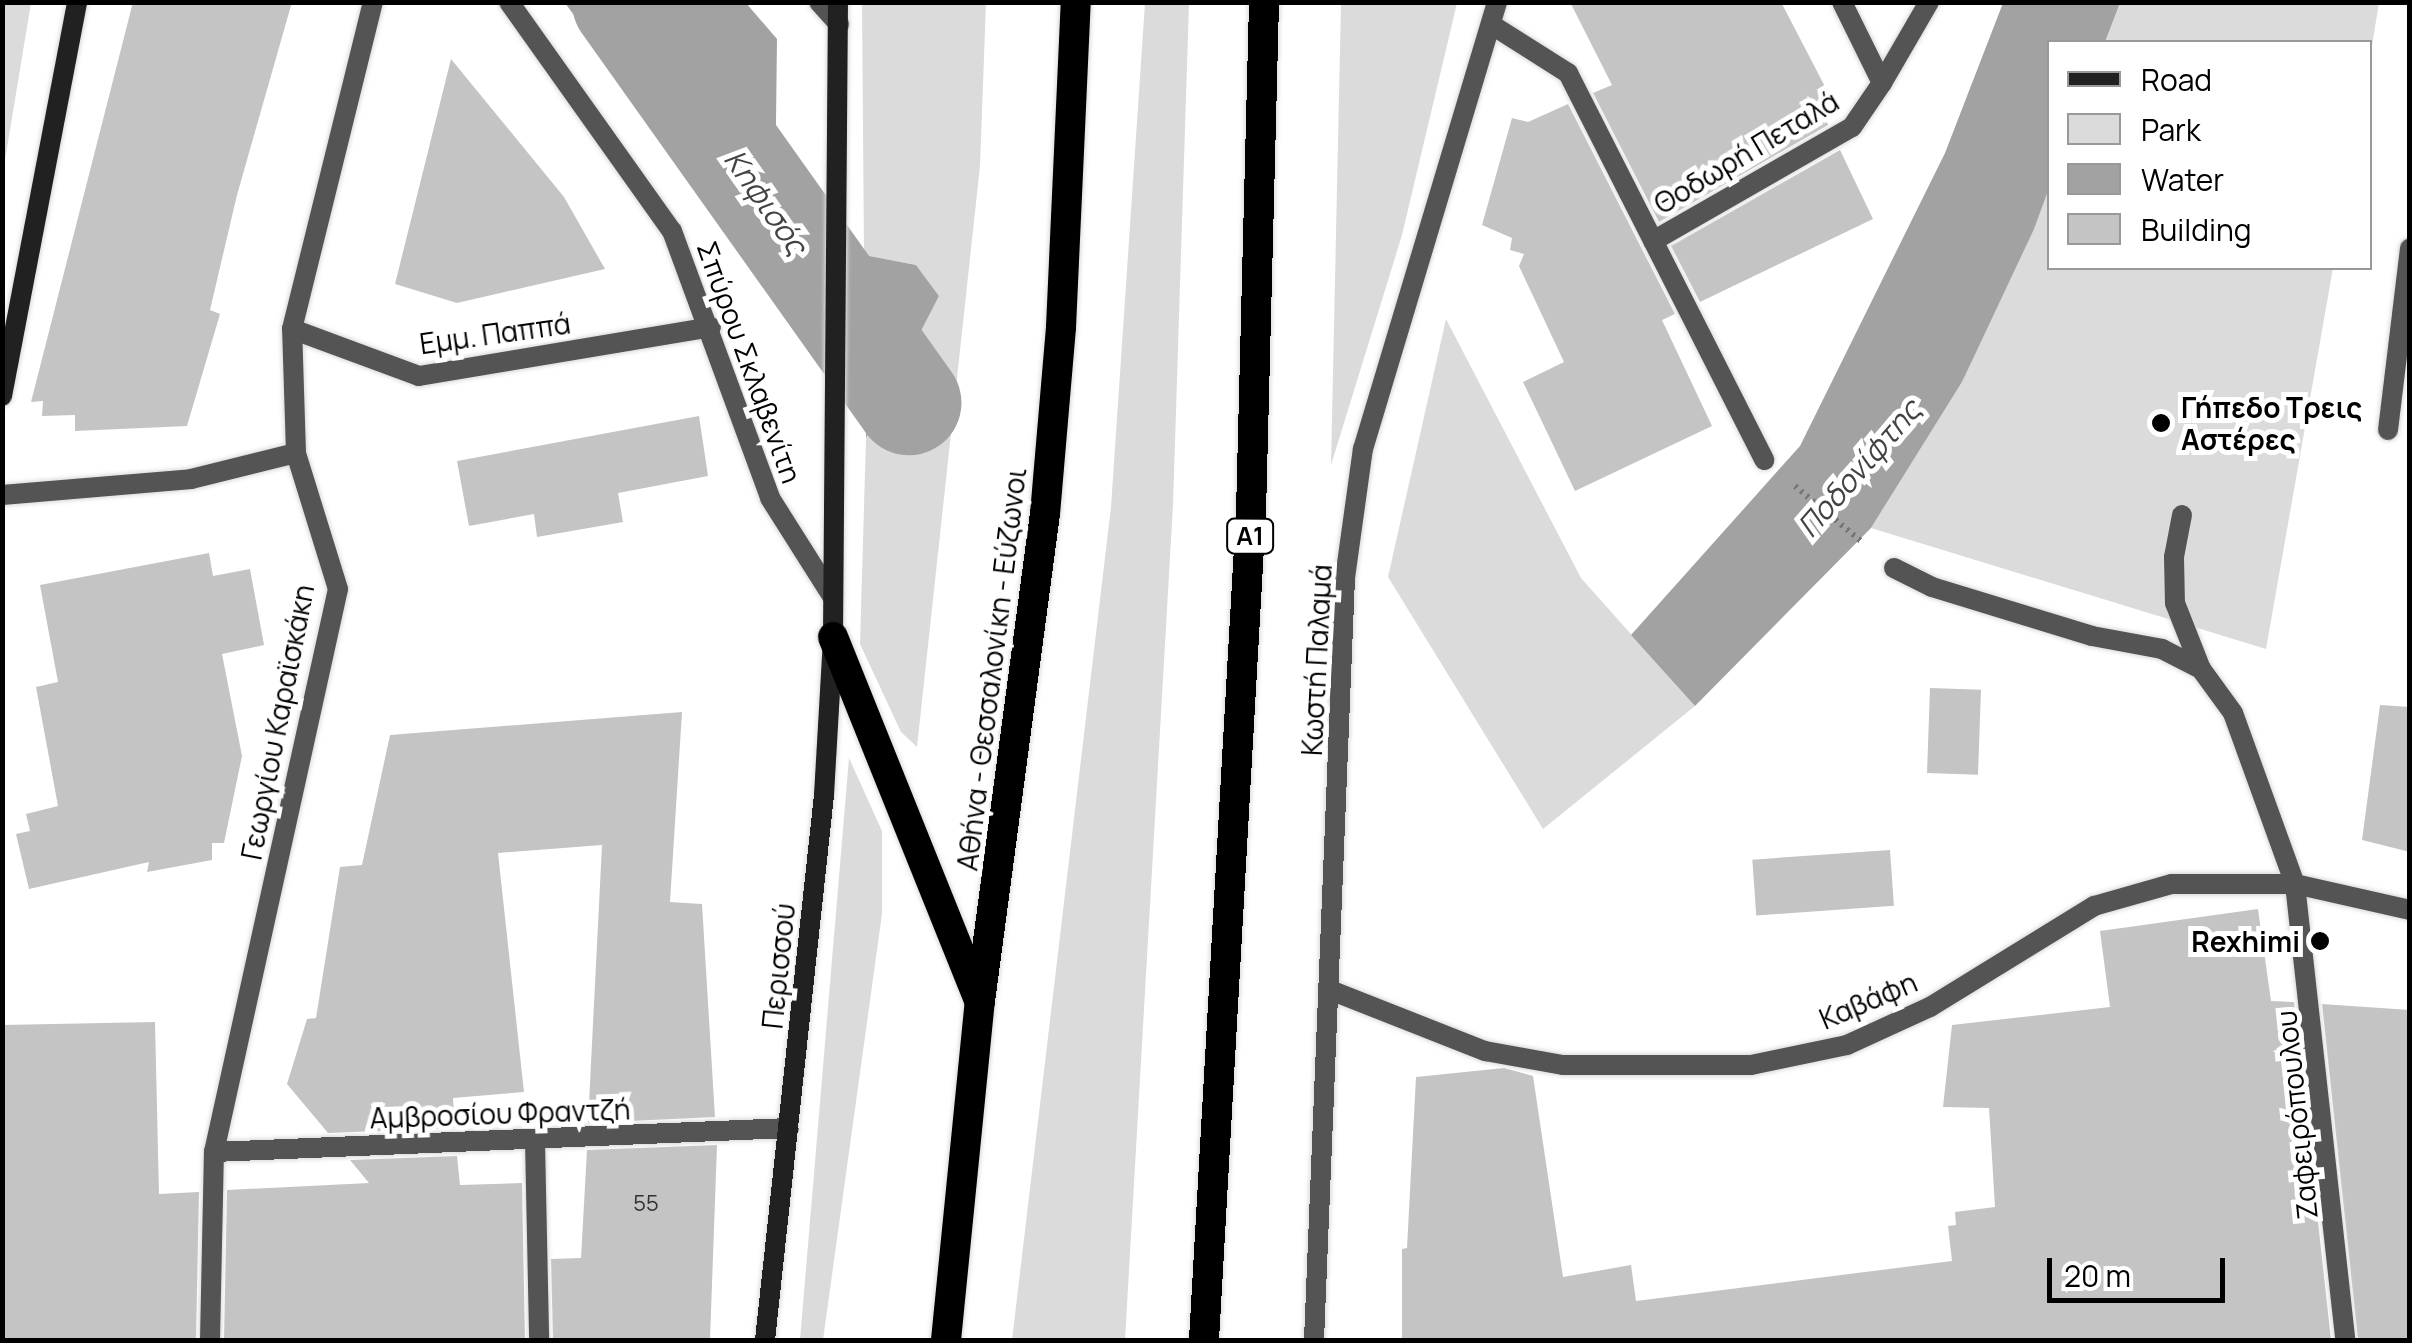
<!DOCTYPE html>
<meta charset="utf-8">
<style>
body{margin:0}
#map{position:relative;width:2412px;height:1343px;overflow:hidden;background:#fff;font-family:Manrope,sans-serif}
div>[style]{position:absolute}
.green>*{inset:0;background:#dbdbdb}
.water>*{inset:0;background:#a2a2a2}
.river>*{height:105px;margin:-52.5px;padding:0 52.5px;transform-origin:52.5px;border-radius:52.5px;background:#a2a2a2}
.building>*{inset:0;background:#c4c4c4;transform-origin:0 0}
.path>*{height:6px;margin-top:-3px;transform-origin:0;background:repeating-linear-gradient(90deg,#767676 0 2.5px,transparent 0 7.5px)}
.roads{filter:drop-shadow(0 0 2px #dbdbdb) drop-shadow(0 0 2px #dbdbdb)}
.lane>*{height:20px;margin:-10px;padding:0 10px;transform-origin:10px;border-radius:10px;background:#545454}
.street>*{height:20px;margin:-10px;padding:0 10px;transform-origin:10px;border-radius:10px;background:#545454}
.secondary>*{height:20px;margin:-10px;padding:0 10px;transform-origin:10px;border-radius:10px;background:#212121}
.highway>*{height:30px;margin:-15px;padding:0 15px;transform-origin:15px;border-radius:15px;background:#000}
.dots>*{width:28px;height:28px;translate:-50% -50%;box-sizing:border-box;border:5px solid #fff;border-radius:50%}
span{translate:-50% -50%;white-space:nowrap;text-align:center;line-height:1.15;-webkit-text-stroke:10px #fff;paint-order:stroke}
.number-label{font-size:22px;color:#313131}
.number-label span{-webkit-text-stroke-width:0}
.shield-label span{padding:2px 8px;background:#fff;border:2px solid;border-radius:8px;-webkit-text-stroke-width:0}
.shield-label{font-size:25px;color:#000;font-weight:700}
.street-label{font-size:28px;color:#000}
.poi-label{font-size:28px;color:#000;font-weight:700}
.left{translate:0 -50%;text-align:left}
.right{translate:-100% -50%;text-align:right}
.water-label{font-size:30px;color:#434343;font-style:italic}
.frame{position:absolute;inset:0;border:5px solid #000;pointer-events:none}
.legend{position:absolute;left:2047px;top:40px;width:325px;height:230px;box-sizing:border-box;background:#fff;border:2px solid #999;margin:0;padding:12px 18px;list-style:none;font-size:30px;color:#000}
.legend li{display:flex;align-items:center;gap:20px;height:50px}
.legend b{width:50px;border:2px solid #999}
.scale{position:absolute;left:2047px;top:1258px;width:178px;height:45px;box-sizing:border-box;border:5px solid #000;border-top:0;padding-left:12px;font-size:30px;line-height:35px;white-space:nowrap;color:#000;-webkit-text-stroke:8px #fff;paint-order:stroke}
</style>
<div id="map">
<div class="green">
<div style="clip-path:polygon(3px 2px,31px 3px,3px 172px,2px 3px)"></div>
<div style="clip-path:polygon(862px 3px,986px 3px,980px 166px,917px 747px,901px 732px,860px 644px,866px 438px,939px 296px,916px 265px,864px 255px)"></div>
<div style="clip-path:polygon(1145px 3px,1189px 3px,1173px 505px,1125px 1340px,1012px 1340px,1111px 507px)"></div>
<div style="clip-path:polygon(1341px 3px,1457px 3px,1402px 235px,1331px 465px)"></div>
<div style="clip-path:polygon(2120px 3px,2379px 3px,2370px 58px,2370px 42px,2105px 42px)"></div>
<div style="clip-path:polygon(2049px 188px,2050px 268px,2333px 268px,2266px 649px,1871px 528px,1962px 382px)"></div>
<div style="clip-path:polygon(1446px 319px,1581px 578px,1695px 706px,1543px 829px,1388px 577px)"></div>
<div style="clip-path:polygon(849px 758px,882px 831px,882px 914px,823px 1340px,800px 1340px)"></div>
</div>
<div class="water">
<div style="clip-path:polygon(565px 3px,746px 3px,777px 39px,774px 285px)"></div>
<div style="clip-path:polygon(2003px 3px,2120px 3px,2105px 42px,2050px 42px,2049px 188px,2034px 229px,1962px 382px,1871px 528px,1695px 706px,1631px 635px,1800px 446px,1945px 153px)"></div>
<div style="clip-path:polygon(864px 255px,916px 265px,939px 296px,866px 438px)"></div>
</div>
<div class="river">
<div style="left:624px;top:2px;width:491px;rotate:54.6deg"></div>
</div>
<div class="building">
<div style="clip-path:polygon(133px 2px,292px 2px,237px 195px,210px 310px,220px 314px,187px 426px,75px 431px,75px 415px,42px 416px,43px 401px,31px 402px)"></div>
<div style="clip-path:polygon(1570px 2px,1781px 2px,1833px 102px,1821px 108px,1828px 125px,1659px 222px,1593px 93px,1612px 85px)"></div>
<div style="clip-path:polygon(451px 59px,564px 197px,605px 269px,457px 303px,395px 284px)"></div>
<div style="clip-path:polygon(1568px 104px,1675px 314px,1662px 320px,1712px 426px,1575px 491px,1523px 382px,1564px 362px,1519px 266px,1524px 254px,1510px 250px,1512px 238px,1482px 225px,1512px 118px,1528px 122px)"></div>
<div style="clip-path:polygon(1840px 150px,1873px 219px,1700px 302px,1671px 246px)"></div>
<div style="clip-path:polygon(699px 416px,708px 476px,618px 493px,623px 522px,537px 537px,534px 514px,469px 526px,457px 461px)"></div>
<div style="clip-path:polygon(209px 553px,213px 576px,250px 569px,264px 645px,222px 654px,242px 756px,224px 843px,212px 843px,212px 860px,147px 872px,149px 862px,29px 889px,16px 834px,30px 831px,26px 814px,58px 806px,36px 687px,58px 682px,40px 585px)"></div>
<div style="left:1930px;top:688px;width:51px;height:85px;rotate:2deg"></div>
<div style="clip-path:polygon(2380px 705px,2410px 707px,2410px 852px,2362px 840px)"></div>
<div style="clip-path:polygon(682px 712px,670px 902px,702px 904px,715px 1117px,588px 1123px,602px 845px,498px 853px,524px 1092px,453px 1098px,455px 1128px,328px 1133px,287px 1084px,307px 1019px,316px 1018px,340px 867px,362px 865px,390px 735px)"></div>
<div style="left:1890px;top:850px;width:56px;height:138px;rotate:86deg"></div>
<div style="clip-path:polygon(2258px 909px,2271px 1001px,2294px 1002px,2331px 1340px,1402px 1340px,1402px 1249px,1407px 1248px,1416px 1077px,1504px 1068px,1533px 1076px,1563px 1277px,1631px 1265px,1636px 1301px,1952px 1261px,1948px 1226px,1956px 1225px,1955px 1212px,1995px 1207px,1989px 1108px,1943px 1107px,1952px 1025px,2110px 1007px,2100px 931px)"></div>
<div style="clip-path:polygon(2322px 1004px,2410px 1010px,2410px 1340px,2358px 1340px)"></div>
<div style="clip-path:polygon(155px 1022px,159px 1194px,199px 1192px,196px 1340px,2px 1340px,2px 1025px)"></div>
<div style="clip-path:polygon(717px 1145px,710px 1340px,553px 1340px,551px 1259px,581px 1258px,587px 1150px)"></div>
<div style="clip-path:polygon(457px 1156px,460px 1185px,522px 1183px,525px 1340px,224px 1340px,227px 1190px,369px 1183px,350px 1160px)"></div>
</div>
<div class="path">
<div style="left:1795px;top:486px;width:87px;rotate:39.9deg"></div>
</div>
<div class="roads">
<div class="lane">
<div style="left:2182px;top:515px;width:43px;rotate:100.8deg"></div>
<div style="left:2174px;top:557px;width:46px;rotate:88.8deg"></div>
<div style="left:2175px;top:603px;width:71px;rotate:68.5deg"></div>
<div style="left:1894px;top:568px;width:42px;rotate:26.6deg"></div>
<div style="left:1932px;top:587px;width:167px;rotate:17deg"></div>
<div style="left:2092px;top:636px;width:71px;rotate:10.5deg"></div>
<div style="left:2162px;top:649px;width:44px;rotate:27.1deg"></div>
<div style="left:2201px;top:669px;width:54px;rotate:54deg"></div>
<div style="left:2233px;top:713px;width:182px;rotate:70.1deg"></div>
</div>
<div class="street">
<div style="left:509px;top:2px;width:281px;rotate:54.6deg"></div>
<div style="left:672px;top:231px;width:284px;rotate:69.8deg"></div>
<div style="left:770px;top:498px;width:116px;rotate:57.7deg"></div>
<div style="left:819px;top:2px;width:30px;rotate:48deg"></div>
<div style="left:1492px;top:25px;width:90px;rotate:32.3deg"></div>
<div style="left:1568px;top:73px;width:434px;rotate:63.1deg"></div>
<div style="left:1882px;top:83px;width:94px;rotate:-59.9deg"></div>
<div style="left:1653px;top:241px;width:229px;rotate:-29.8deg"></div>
<div style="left:1852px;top:127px;width:53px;rotate:-55.7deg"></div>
<div style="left:1882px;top:83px;width:90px;rotate:-116.3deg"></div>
<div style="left:292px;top:329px;width:135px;rotate:20.3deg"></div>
<div style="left:419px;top:376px;width:296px;rotate:-9.5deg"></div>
<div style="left:2388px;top:430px;width:183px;rotate:-83.1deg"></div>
<div style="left:2px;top:495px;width:190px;rotate:-4.8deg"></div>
<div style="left:191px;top:479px;width:108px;rotate:-13.9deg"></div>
<div style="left:2295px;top:884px;width:459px;rotate:83.7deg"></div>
<div style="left:1330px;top:990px;width:167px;rotate:21.5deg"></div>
<div style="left:1485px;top:1051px;width:79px;rotate:10.2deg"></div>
<div style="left:1563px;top:1065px;width:188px"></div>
<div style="left:1751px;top:1065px;width:98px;rotate:-11.8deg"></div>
<div style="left:1847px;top:1045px;width:91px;rotate:-24.6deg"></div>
<div style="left:1930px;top:1007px;width:193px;rotate:-31.6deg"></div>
<div style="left:2094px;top:906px;width:81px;rotate:-15.8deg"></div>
<div style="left:2172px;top:884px;width:123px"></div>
<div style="left:2295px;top:884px;width:118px;rotate:12.7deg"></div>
<div style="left:535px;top:1141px;width:199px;rotate:88.8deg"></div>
<div style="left:214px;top:1152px;width:575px;rotate:-2.39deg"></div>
<div style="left:210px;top:1340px;width:188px;rotate:-88.8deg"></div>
<div style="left:214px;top:1152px;width:576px;rotate:-77.58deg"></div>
<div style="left:338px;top:589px;width:142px;rotate:-107.2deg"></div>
<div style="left:296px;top:453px;width:124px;rotate:-91.8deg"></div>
<div style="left:292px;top:329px;width:337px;rotate:-76.1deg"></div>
<div style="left:1314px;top:1340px;width:763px;rotate:-87.67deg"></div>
<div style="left:1345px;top:578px;width:130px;rotate:-82.1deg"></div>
<div style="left:1363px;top:449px;width:467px;rotate:-73.3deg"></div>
</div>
<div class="secondary">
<div style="left:2px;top:396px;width:401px;rotate:-79.2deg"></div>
<div style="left:765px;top:1340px;width:548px;rotate:-83.82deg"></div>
<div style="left:824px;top:795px;width:158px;rotate:-86.7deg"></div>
<div style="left:833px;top:637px;width:635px;rotate:-89.55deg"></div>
</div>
<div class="highway">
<div style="left:833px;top:637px;width:391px;rotate:68.1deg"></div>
<div style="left:946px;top:1340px;width:341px;rotate:-84.3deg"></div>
<div style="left:980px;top:1001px;width:491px;rotate:-82.4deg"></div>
<div style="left:1045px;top:514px;width:188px;rotate:-85.1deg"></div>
<div style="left:1061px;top:327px;width:325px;rotate:-87.4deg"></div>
<div style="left:1204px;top:1340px;width:828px;rotate:-86.75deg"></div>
<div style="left:1251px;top:513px;width:511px;rotate:-88.54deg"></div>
</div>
</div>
<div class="dots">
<div style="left:2161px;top:423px;background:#000"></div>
<div style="left:2320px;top:941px;background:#000"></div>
</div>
<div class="number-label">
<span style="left:646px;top:1204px">55</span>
</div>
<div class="shield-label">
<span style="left:1250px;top:536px">Α1</span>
</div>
<div class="street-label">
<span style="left:1746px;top:152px;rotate:-31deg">Θοδωρή Πεταλά</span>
<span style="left:495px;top:333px;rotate:-8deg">Εμμ. Παππά</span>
<span style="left:750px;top:362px;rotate:70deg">Σπύρου Σκλαβενίτη</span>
<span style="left:1316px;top:660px;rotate:-87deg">Κωστή Παλαμά</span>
<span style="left:991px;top:669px;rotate:-83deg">Αθήνα - Θεσσαλονίκη - Εύζωνοι</span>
<span style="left:277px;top:722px;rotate:-79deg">Γεωργίου Καραϊσκάκη</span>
<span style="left:778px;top:966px;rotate:-84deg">Περισσού</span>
<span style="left:1868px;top:1000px;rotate:-23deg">Καβάφη</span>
<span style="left:500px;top:1113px;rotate:-2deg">Αμβροσίου Φραντζή</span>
<span style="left:2296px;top:1115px;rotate:-96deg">Ζαφειρόπουλου</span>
</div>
<div class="poi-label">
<span class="left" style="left:2181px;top:423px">Γήπεδο Τρεις<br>Αστέρες</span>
<span class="right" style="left:2300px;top:941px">Rexhimi</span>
</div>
<div class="water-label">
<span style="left:766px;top:202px;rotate:55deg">Κηφισός</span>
<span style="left:1859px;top:468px;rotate:-49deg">Ποδονίφτης</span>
</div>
<div class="frame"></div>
<ul class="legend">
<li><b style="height:12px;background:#212121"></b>Road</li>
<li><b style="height:28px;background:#dbdbdb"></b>Park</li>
<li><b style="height:28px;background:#a2a2a2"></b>Water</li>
<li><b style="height:28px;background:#c4c4c4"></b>Building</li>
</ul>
<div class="scale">20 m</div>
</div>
